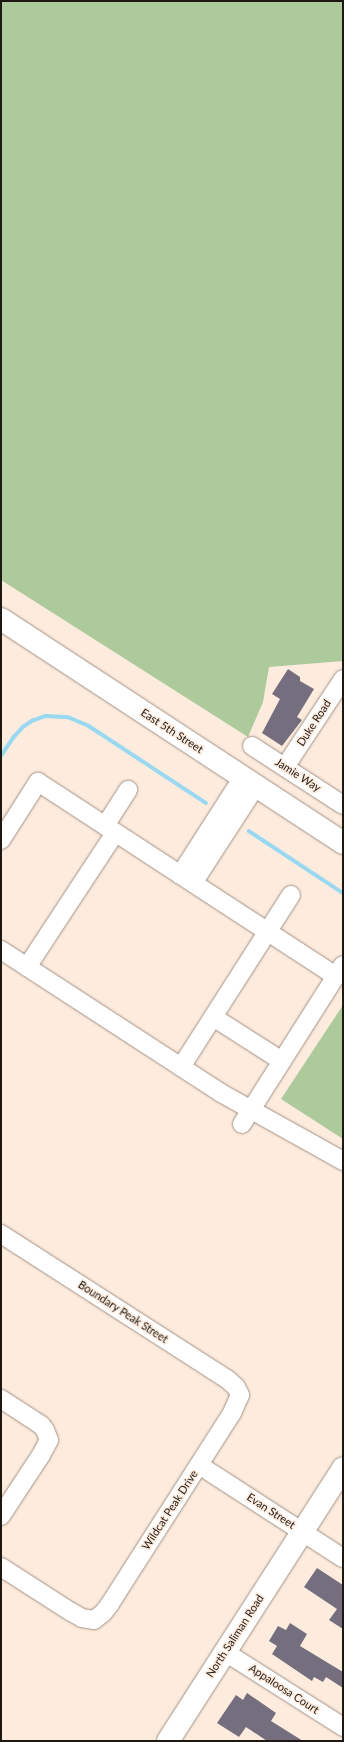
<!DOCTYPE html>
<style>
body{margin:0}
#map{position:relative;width:344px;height:1742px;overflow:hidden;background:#fdecde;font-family:Lato,sans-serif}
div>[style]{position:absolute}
.green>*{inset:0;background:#adca9c}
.stream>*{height:3.5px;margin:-1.75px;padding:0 1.75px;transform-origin:1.75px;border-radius:1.75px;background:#9ad8f2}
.building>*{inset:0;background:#746e7e}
.roads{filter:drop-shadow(0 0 1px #a19185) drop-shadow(0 0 1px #a19185)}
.minor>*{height:18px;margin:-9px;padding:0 9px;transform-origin:9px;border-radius:9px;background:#fff}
.major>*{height:22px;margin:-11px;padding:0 11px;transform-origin:11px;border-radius:11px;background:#fff}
span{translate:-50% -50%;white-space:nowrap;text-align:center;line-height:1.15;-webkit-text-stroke:3px #fdecde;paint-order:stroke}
.street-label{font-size:11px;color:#1e1813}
.frame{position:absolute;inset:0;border:2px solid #1e1813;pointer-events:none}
</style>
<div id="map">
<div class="green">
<div style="clip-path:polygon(1px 1px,343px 1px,343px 661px,269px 667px,263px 702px,248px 737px,1px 580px)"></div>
<div style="clip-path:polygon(343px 1005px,343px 1139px,281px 1099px)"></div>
</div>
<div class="stream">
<div style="left:1px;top:756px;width:22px;rotate:-56deg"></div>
<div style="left:13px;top:738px;width:15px;rotate:-48deg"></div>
<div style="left:23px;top:727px;width:11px;rotate:-34deg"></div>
<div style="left:32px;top:721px;width:15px;rotate:-20deg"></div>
<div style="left:46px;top:716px;width:22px;rotate:3deg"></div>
<div style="left:68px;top:717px;width:23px;rotate:23deg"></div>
<div style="left:89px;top:726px;width:140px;rotate:33.3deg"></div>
<div style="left:249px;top:831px;width:113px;rotate:33.4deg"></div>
</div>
<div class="building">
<div style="clip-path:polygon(288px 669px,300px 677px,300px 681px,314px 689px,297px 717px,302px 720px,282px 746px,262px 733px,280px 699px,272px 694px)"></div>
<div style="clip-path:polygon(317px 1568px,343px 1585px,343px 1629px,329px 1620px,337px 1609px,304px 1587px)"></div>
<div style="clip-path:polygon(290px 1623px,307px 1634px,300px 1646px,343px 1672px,343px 1688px,326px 1677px,323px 1682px,314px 1677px,312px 1681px,272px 1654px,277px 1646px,269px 1641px,278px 1626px,286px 1630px)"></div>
<div style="clip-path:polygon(247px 1693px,276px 1713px,271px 1721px,303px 1741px,267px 1741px,246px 1727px,239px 1737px,217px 1723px,236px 1695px,243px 1700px)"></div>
</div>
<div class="roads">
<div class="minor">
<div style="left:252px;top:746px;width:108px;rotate:33deg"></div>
<div style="left:285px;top:767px;width:105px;rotate:-56.6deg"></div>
<div style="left:105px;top:826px;width:43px;rotate:-57.4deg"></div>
<div style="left:1px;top:840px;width:69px;rotate:-57.5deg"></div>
<div style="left:38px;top:782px;width:356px;rotate:33.1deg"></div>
<div style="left:180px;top:875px;width:117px;rotate:-57.3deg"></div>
<div style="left:193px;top:883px;width:116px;rotate:-57deg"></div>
<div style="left:1px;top:950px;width:262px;rotate:33deg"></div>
<div style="left:221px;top:1093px;width:140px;rotate:29.1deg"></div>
<div style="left:27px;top:967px;width:160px;rotate:-56.7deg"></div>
<div style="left:213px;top:1017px;width:82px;rotate:32.5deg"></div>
<div style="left:181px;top:1067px;width:204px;rotate:-57.4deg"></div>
<div style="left:242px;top:1124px;width:188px;rotate:-57.6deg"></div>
<div style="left:1px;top:1234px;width:269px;rotate:32.7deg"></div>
<div style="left:227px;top:1379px;width:12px;rotate:42deg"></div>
<div style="left:236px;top:1387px;width:9px;rotate:63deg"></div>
<div style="left:240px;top:1395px;width:20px;rotate:114deg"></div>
<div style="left:232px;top:1413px;width:227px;rotate:122.6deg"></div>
<div style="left:110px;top:1604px;width:11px;rotate:128deg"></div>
<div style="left:103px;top:1613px;width:11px;rotate:142deg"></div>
<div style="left:94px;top:1620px;width:12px;rotate:-171deg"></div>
<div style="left:82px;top:1618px;width:13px;rotate:-151deg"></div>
<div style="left:71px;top:1612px;width:83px;rotate:-147.3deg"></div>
<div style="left:1px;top:1399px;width:48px;rotate:33deg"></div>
<div style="left:41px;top:1425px;width:6px;rotate:51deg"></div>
<div style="left:45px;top:1430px;width:11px;rotate:68deg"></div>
<div style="left:49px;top:1440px;width:17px;rotate:118deg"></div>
<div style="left:41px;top:1455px;width:73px;rotate:123.3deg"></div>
<div style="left:199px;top:1465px;width:171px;rotate:32.9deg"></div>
<div style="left:225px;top:1652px;width:140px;rotate:32.4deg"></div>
</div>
<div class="major">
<div style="left:1px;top:619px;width:409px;rotate:33.2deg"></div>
<div style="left:168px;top:1741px;width:324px;rotate:-57.3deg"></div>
</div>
</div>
<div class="street-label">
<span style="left:314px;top:723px;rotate:-57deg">Duke Road</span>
<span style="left:172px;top:731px;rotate:33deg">East 5th Street</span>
<span style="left:298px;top:775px;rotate:33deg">Jamie Way</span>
<span style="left:123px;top:1312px;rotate:33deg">Boundary Peak Street</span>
<span style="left:170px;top:1510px;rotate:-57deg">Wildcat Peak Drive</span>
<span style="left:271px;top:1511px;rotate:33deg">Evan Street</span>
<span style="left:235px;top:1636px;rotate:-57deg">North Saliman Road</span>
<span style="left:284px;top:1689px;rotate:33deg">Appaloosa Court</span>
</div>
<div class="frame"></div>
</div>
